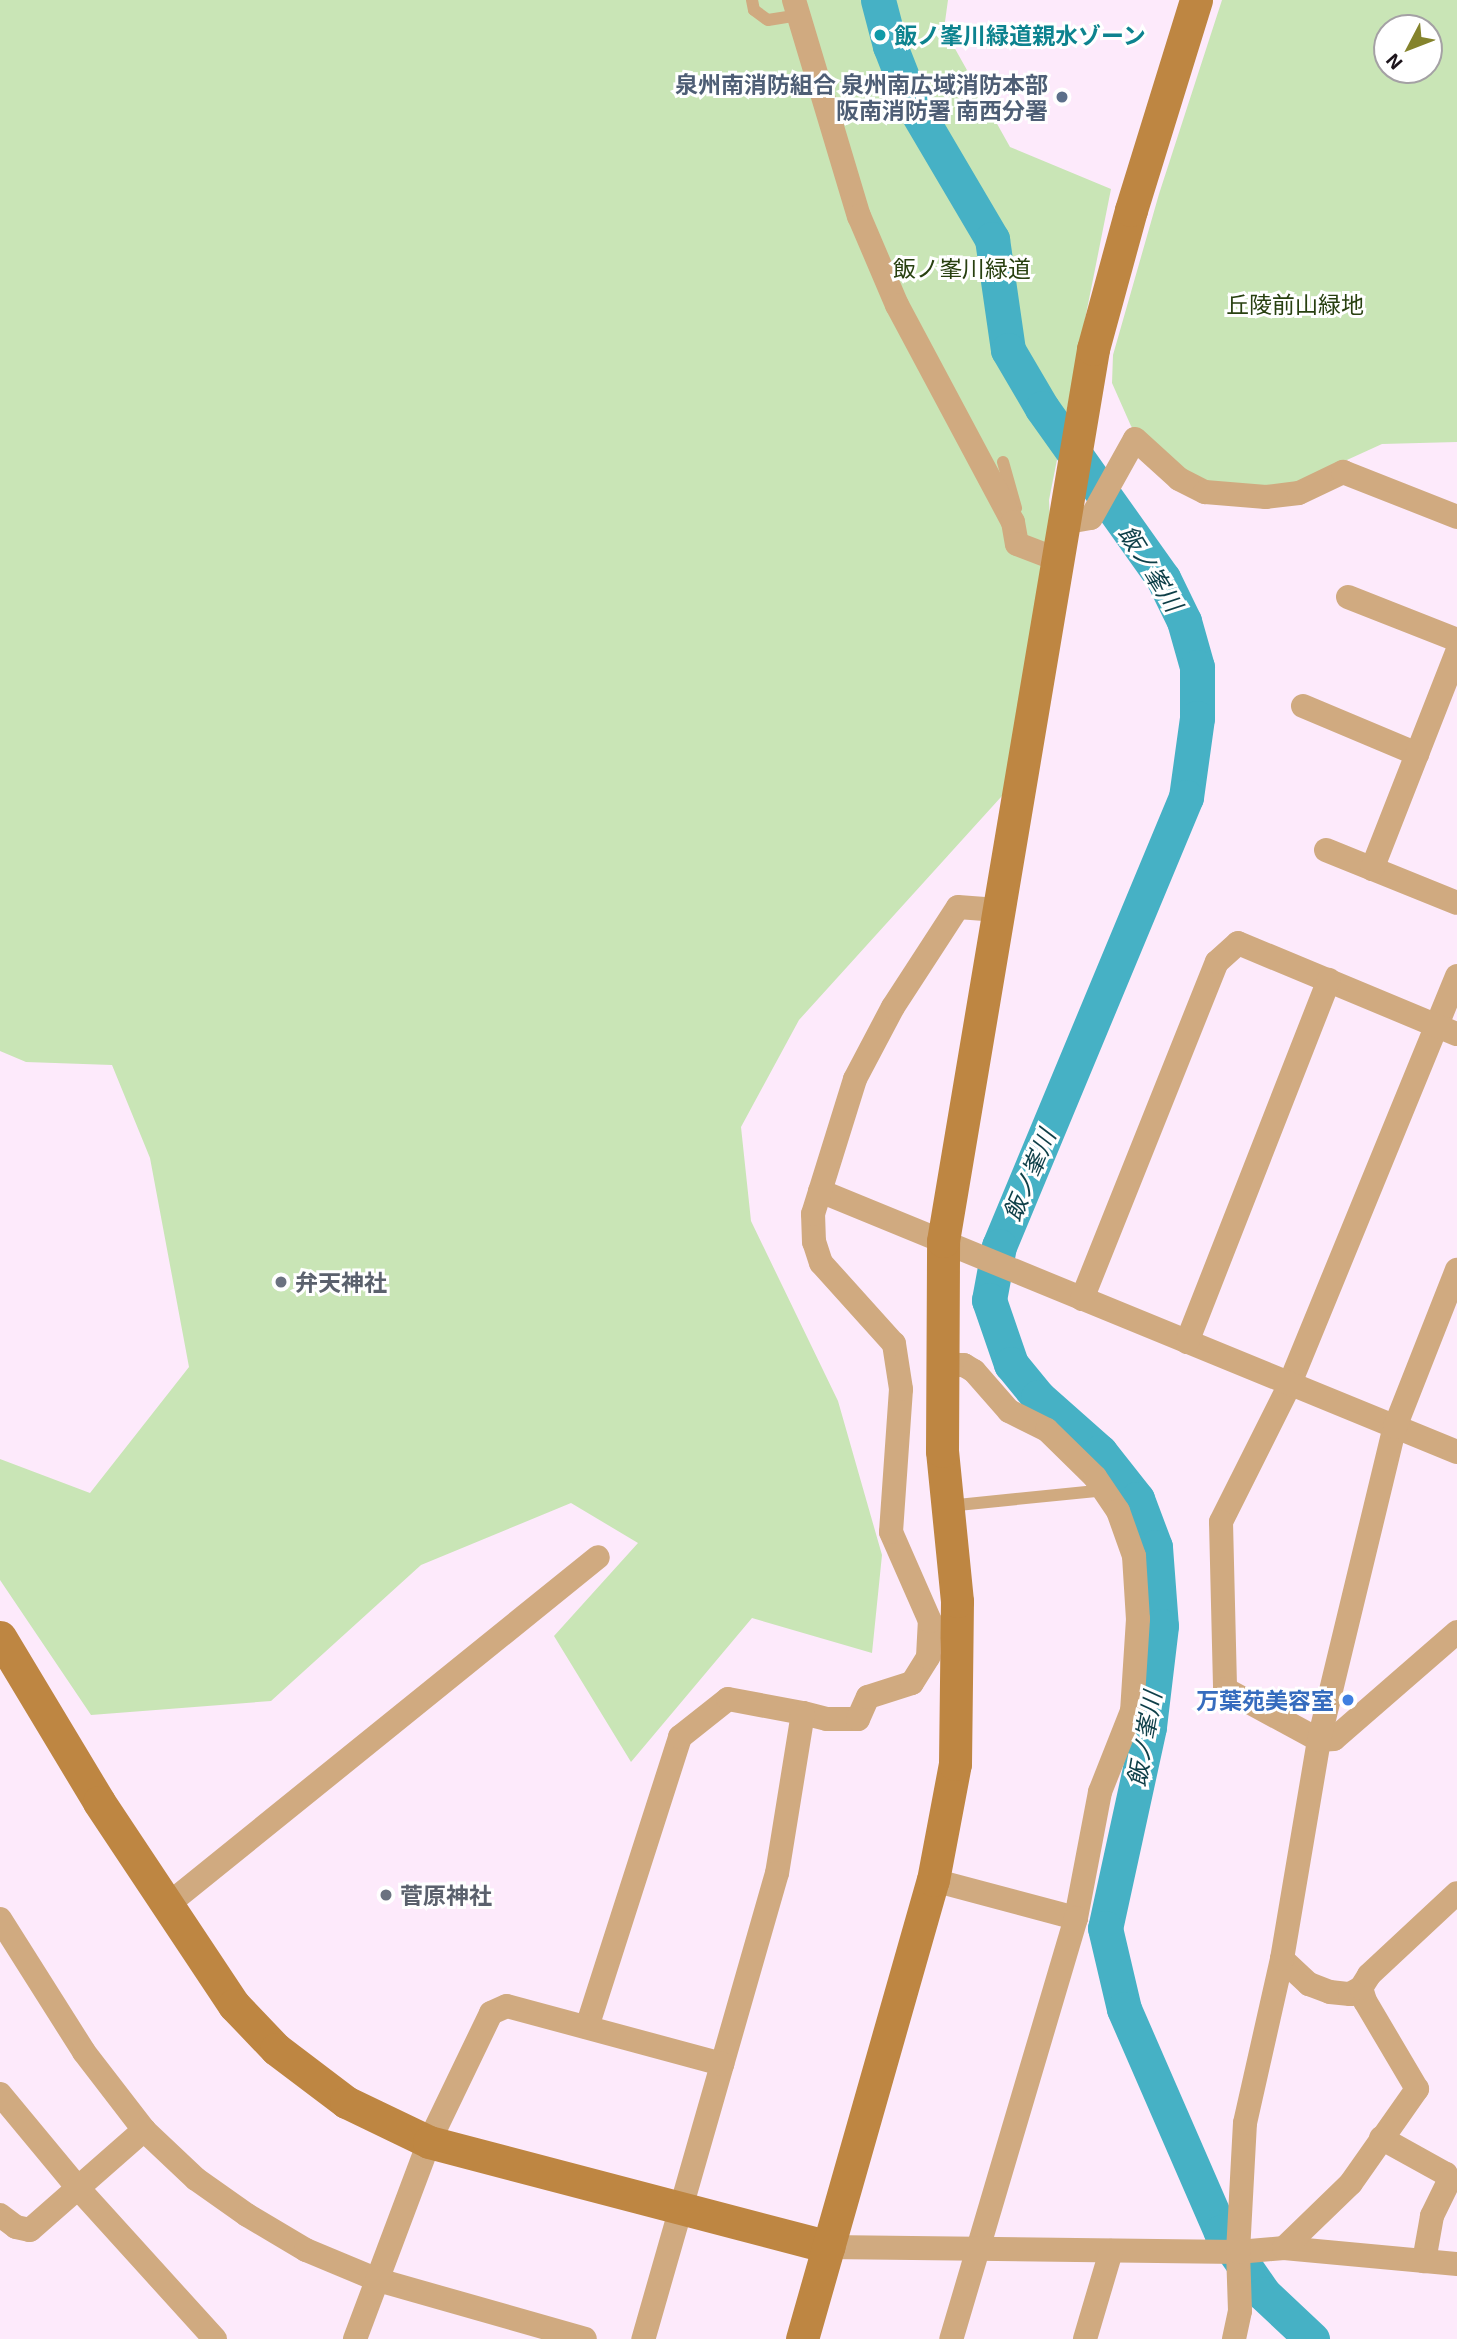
<!DOCTYPE html>
<meta charset="utf-8">
<style>
body{margin:0}
#map{position:relative;width:1457px;height:2339px;overflow:hidden;background:#fdeafb;font-family:"Exo 2","Noto Sans JP",sans-serif}
div>[style]{position:absolute}
.green>*{inset:0;background:#c9e5b6}
.river>*{height:35px;margin:-17.5px;padding:0 17.5px;transform-origin:17.5px;border-radius:17.5px;background:#46b1c5}
.lane>*{height:12px;margin:-6px;padding:0 6px;transform-origin:6px;border-radius:6px;background:#d0aa80}
.street>*{height:24px;margin:-12px;padding:0 12px;transform-origin:12px;border-radius:12px;background:#d0aa80}
.secondary>*{height:33px;margin:-16.5px;padding:0 16.5px;transform-origin:16.5px;border-radius:16.5px;background:#be8642}
.dots>*{width:19px;height:19px;translate:-50% -50%;box-sizing:border-box;border:4px solid #fff;border-radius:50%}
span{translate:-50% -50%;white-space:nowrap;text-align:center;line-height:1.15;-webkit-text-stroke:6px #fff;paint-order:stroke}
.culture-label{font-size:23px;color:#0d838f;font-weight:700}
.left{translate:0 -50%;text-align:left}
.service-label{font-size:23px;color:#4e5e75;font-weight:700}
.right{translate:-100% -50%;text-align:right}
.park-label{font-size:23px;color:#284010}
.worship-label{font-size:23px;color:#5b616d;font-weight:700}
.shop-label{font-size:23px;color:#366cbe;font-weight:700}
.water-label{font-size:24px;color:#0e3f48;font-style:italic}
.north{position:absolute;left:1373px;top:14px;width:70px;height:70px;box-sizing:border-box;background:#fff;border:2px solid #a4a1a4;border-radius:50%;rotate:228deg;font-size:19px;font-weight:700;line-height:28px;text-align:center;color:#1c141b}
.north::after{content:'';display:block;margin:auto;width:24px;height:32px;background:#84832c;clip-path:polygon(50% 0,100% 100%,50% 72%,0 100%)}
</style>
<div id="map">
<div class="green">
<div style="clip-path:polygon(0 0,948px 0,944px 29px,1010px 147px,1111px 189px,1049px 500px,1055px 632px,1040px 754px,799px 1020px,741px 1127px,751px 1221px,838px 1401px,882px 1555px,872px 1653px,752px 1618px,631px 1762px,554px 1636px,638px 1543px,571px 1503px,421px 1565px,271px 1701px,91px 1715px,0 1580px,0 1459px,90px 1493px,189px 1367px,150px 1158px,112px 1065px,26px 1062px,0 1051px)"></div>
<div style="clip-path:polygon(evenodd,1222px 0,1457px 0,1457px 442px,1382px 444px,1292px 485px,1263px 488px,1203px 482px,1142px 439px,1131px 426px,1112px 383px,1113px 355px,1159px 194px,1222px 0,1387px 28px,1429px 28px,1429px 70px,1387px 70px,1387px 28px)"></div>
</div>
<div class="river">
<div style="left:878px;top:0;width:48px;rotate:75.4deg"></div>
<div style="left:890px;top:46px;width:63px;rotate:68.7deg"></div>
<div style="left:913px;top:105px;width:156px;rotate:59.5deg"></div>
<div style="left:992px;top:239px;width:112px;rotate:81.8deg"></div>
<div style="left:1008px;top:350px;width:67px;rotate:59.6deg"></div>
<div style="left:1042px;top:408px;width:209px;rotate:54.6deg"></div>
<div style="left:1163px;top:578px;width:48px;rotate:64deg"></div>
<div style="left:1184px;top:621px;width:48px;rotate:74.2deg"></div>
<div style="left:1197px;top:667px;width:51px;rotate:90deg"></div>
<div style="left:1197px;top:718px;width:80px;rotate:97.9deg"></div>
<div style="left:1186px;top:797px;width:486px;rotate:112.6deg"></div>
<div style="left:999px;top:1246px;width:55px;rotate:100.5deg"></div>
<div style="left:989px;top:1300px;width:68px;rotate:71deg"></div>
<div style="left:1011px;top:1364px;width:43px;rotate:50.7deg"></div>
<div style="left:1038px;top:1397px;width:83px;rotate:41.6deg"></div>
<div style="left:1100px;top:1452px;width:60px;rotate:51.8deg"></div>
<div style="left:1137px;top:1499px;width:51px;rotate:69.4deg"></div>
<div style="left:1155px;top:1547px;width:79px;rotate:85.7deg"></div>
<div style="left:1161px;top:1626px;width:102px;rotate:96.8deg"></div>
<div style="left:1149px;top:1727px;width:206px;rotate:102.3deg"></div>
<div style="left:1105px;top:1928px;width:83px;rotate:76.8deg"></div>
<div style="left:1124px;top:2009px;width:243px;rotate:66.5deg"></div>
<div style="left:1221px;top:2232px;width:75px;rotate:55.3deg"></div>
<div style="left:1264px;top:2294px;width:66px;rotate:43.2deg"></div>
</div>
<div class="lane">
<div style="left:752px;top:0;width:10px;rotate:79deg"></div>
<div style="left:754px;top:10px;width:17px;rotate:36deg"></div>
<div style="left:768px;top:20px;width:31px;rotate:-9deg"></div>
<div style="left:1003px;top:462px;width:48px;rotate:74.2deg"></div>
<div style="left:948px;top:1506px;width:159px;rotate:-5.8deg"></div>
</div>
<div class="street">
<div style="left:794px;top:0;width:226px;rotate:73.3deg"></div>
<div style="left:859px;top:216px;width:97px;rotate:66.9deg"></div>
<div style="left:897px;top:305px;width:246px;rotate:61.9deg"></div>
<div style="left:1013px;top:522px;width:22px;rotate:80deg"></div>
<div style="left:1017px;top:544px;width:42px;rotate:21deg"></div>
<div style="left:1062px;top:523px;width:29px;rotate:-10deg"></div>
<div style="left:1091px;top:518px;width:90px;rotate:-60.9deg"></div>
<div style="left:1135px;top:439px;width:59px;rotate:42.3deg"></div>
<div style="left:1179px;top:479px;width:29px;rotate:27deg"></div>
<div style="left:1205px;top:492px;width:61px;rotate:4.7deg"></div>
<div style="left:1266px;top:497px;width:33px;rotate:-7deg"></div>
<div style="left:1299px;top:493px;width:49px;rotate:-25.5deg"></div>
<div style="left:1343px;top:472px;width:123px;rotate:21.5deg"></div>
<div style="left:1348px;top:597px;width:117px;rotate:21.5deg"></div>
<div style="left:1303px;top:706px;width:124px;rotate:22.8deg"></div>
<div style="left:1326px;top:850px;width:141px;rotate:22deg"></div>
<div style="left:1372px;top:869px;width:233px;rotate:-68.6deg"></div>
<div style="left:1457px;top:976px;width:441px;rotate:112.3deg"></div>
<div style="left:1290px;top:1384px;width:154px;rotate:116.6deg"></div>
<div style="left:1221px;top:1522px;width:167px;rotate:88.6deg"></div>
<div style="left:1225px;top:1689px;width:107px;rotate:28.5deg"></div>
<div style="left:1319px;top:1740px;width:15px;rotate:-4deg"></div>
<div style="left:1334px;top:1739px;width:163px;rotate:-41deg"></div>
<div style="left:820px;top:1191px;width:688px;rotate:22.28deg"></div>
<div style="left:1082px;top:1299px;width:363px;rotate:-68.2deg"></div>
<div style="left:1217px;top:962px;width:28px;rotate:-42deg"></div>
<div style="left:1238px;top:943px;width:237px;rotate:22.6deg"></div>
<div style="left:1187px;top:1342px;width:389px;rotate:-68.6deg"></div>
<div style="left:942px;top:1364px;width:22px;rotate:3deg"></div>
<div style="left:964px;top:1365px;width:12px;rotate:31deg"></div>
<div style="left:974px;top:1371px;width:53px;rotate:48.8deg"></div>
<div style="left:1009px;top:1411px;width:42px;rotate:26.6deg"></div>
<div style="left:1047px;top:1430px;width:67px;rotate:44.4deg"></div>
<div style="left:1095px;top:1477px;width:41px;rotate:55.9deg"></div>
<div style="left:1118px;top:1511px;width:48px;rotate:70.4deg"></div>
<div style="left:1134px;top:1556px;width:63px;rotate:86.4deg"></div>
<div style="left:1138px;top:1619px;width:92px;rotate:93.7deg"></div>
<div style="left:1132px;top:1711px;width:87px;rotate:111.6deg"></div>
<div style="left:1100px;top:1792px;width:128px;rotate:100.8deg"></div>
<div style="left:803px;top:1713px;width:25px;rotate:14deg"></div>
<div style="left:827px;top:1719px;width:31px"></div>
<div style="left:858px;top:1719px;width:24px;rotate:-66deg"></div>
<div style="left:868px;top:1697px;width:46px;rotate:-17.7deg"></div>
<div style="left:912px;top:1683px;width:31px;rotate:-58deg"></div>
<div style="left:928px;top:1657px;width:36px;rotate:-87deg"></div>
<div style="left:930px;top:1621px;width:97px;rotate:-113.7deg"></div>
<div style="left:891px;top:1532px;width:143px;rotate:-86deg"></div>
<div style="left:901px;top:1389px;width:46px;rotate:-98.8deg"></div>
<div style="left:894px;top:1344px;width:109px;rotate:-132deg"></div>
<div style="left:821px;top:1263px;width:22px;rotate:-108deg"></div>
<div style="left:814px;top:1242px;width:28px;rotate:-92deg"></div>
<div style="left:813px;top:1214px;width:141px;rotate:-72.7deg"></div>
<div style="left:855px;top:1079px;width:81px;rotate:-62.2deg"></div>
<div style="left:893px;top:1007px;width:119px;rotate:-57deg"></div>
<div style="left:958px;top:907px;width:40px;rotate:4.3deg"></div>
<div style="left:933px;top:1880px;width:148px;rotate:14.9deg"></div>
<div style="left:1076px;top:1918px;width:439px;rotate:106.5deg"></div>
<div style="left:166px;top:1906px;width:555px;rotate:-38.93deg"></div>
<div style="left:0;top:1919px;width:157px;rotate:57.7deg"></div>
<div style="left:84px;top:2052px;width:98px;rotate:52.4deg"></div>
<div style="left:144px;top:2130px;width:71px;rotate:43.3deg"></div>
<div style="left:196px;top:2179px;width:62px;rotate:35.2deg"></div>
<div style="left:247px;top:2215px;width:69px;rotate:30.7deg"></div>
<div style="left:306px;top:2250px;width:78px;rotate:22.6deg"></div>
<div style="left:378px;top:2280px;width:215px;rotate:15.9deg"></div>
<div style="left:1282px;top:1959px;width:37px;rotate:43deg"></div>
<div style="left:1309px;top:1984px;width:22px;rotate:21deg"></div>
<div style="left:1330px;top:1992px;width:20px;rotate:6deg"></div>
<div style="left:1350px;top:1994px;width:13px;rotate:-29deg"></div>
<div style="left:587px;top:2027px;width:305px;rotate:-72.2deg"></div>
<div style="left:680px;top:1737px;width:61px;rotate:-38.4deg"></div>
<div style="left:728px;top:1699px;width:76px;rotate:10.6deg"></div>
<div style="left:803px;top:1713px;width:162px;rotate:99.2deg"></div>
<div style="left:777px;top:1873px;width:485px;rotate:106deg"></div>
<div style="left:0;top:2094px;width:122px;rotate:50.3deg"></div>
<div style="left:78px;top:2188px;width:204px;rotate:47.8deg"></div>
<div style="left:1381px;top:2138px;width:74px;rotate:29deg"></div>
<div style="left:1446px;top:2174px;width:8px;rotate:67deg"></div>
<div style="left:1449px;top:2181px;width:39px;rotate:116deg"></div>
<div style="left:1432px;top:2216px;width:46px;rotate:100.1deg"></div>
<div style="left:0;top:2215px;width:20px;rotate:37deg"></div>
<div style="left:16px;top:2227px;width:14px;rotate:12deg"></div>
<div style="left:30px;top:2230px;width:152px;rotate:-41.3deg"></div>
<div style="left:828px;top:2247px;width:410px;rotate:0.7deg"></div>
<div style="left:1238px;top:2252px;width:46px;rotate:-5deg"></div>
<div style="left:1284px;top:2248px;width:174px;rotate:5.3deg"></div>
<div style="left:1284px;top:2248px;width:93px;rotate:-44.1deg"></div>
<div style="left:1351px;top:2183px;width:115px;rotate:-54.9deg"></div>
<div style="left:1417px;top:2089px;width:102px;rotate:-120.6deg"></div>
<div style="left:1365px;top:2001px;width:14px;rotate:-107deg"></div>
<div style="left:1361px;top:1988px;width:15px;rotate:-58deg"></div>
<div style="left:1369px;top:1975px;width:120px;rotate:-43deg"></div>
<div style="left:355px;top:2339px;width:210px;rotate:-69.4deg"></div>
<div style="left:429px;top:2142px;width:143px;rotate:-64.3deg"></div>
<div style="left:491px;top:2013px;width:17px;rotate:-24deg"></div>
<div style="left:507px;top:2006px;width:223px;rotate:15.1deg"></div>
<div style="left:1085px;top:2339px;width:92px;rotate:-73.5deg"></div>
<div style="left:1234px;top:2339px;width:29px;rotate:-78deg"></div>
<div style="left:1240px;top:2311px;width:59px;rotate:-91.9deg"></div>
<div style="left:1238px;top:2252px;width:129px;rotate:-86.9deg"></div>
<div style="left:1245px;top:2123px;width:168px;rotate:-77.3deg"></div>
<div style="left:1282px;top:1959px;width:222px;rotate:-80.4deg"></div>
<div style="left:1319px;top:1740px;width:322px;rotate:-76.4deg"></div>
<div style="left:1395px;top:1427px;width:169px;rotate:-68.5deg"></div>
</div>
<div class="secondary">
<div style="left:0;top:1637px;width:192px;rotate:59deg"></div>
<div style="left:99px;top:1802px;width:244px;rotate:56.4deg"></div>
<div style="left:234px;top:2005px;width:61px;rotate:46.3deg"></div>
<div style="left:276px;top:2049px;width:88px;rotate:37.1deg"></div>
<div style="left:346px;top:2102px;width:92px;rotate:25.7deg"></div>
<div style="left:429px;top:2142px;width:413px;rotate:14.7deg"></div>
<div style="left:802px;top:2339px;width:477px;rotate:-74.1deg"></div>
<div style="left:933px;top:1880px;width:118px;rotate:-79.3deg"></div>
<div style="left:955px;top:1764px;width:163px;rotate:-89.3deg"></div>
<div style="left:957px;top:1601px;width:151px;rotate:-95.7deg"></div>
<div style="left:942px;top:1451px;width:210px;rotate:-89.7deg"></div>
<div style="left:943px;top:1241px;width:905px;rotate:-80.45deg"></div>
<div style="left:1093px;top:349px;width:144px;rotate:-74.7deg"></div>
<div style="left:1131px;top:210px;width:220px;rotate:-72.8deg"></div>
</div>
<div class="dots">
<div style="left:880px;top:35px;background:#0f9aa8"></div>
<div style="left:1062px;top:97px;background:#5c6f8a"></div>
<div style="left:281px;top:1282px;background:#6b7280"></div>
<div style="left:1348px;top:1700px;background:#3f7fe0"></div>
<div style="left:386px;top:1895px;background:#6b7280"></div>
</div>
<div class="culture-label">
<span class="left" style="left:894px;top:35px">飯ノ峯川緑道親水ゾーン</span>
</div>
<div class="service-label">
<span class="right" style="left:1048px;top:97px">泉州南消防組合 泉州南広域消防本部<br>阪南消防署 南西分署</span>
</div>
<div class="park-label">
<span style="left:962px;top:268px">飯ノ峯川緑道</span>
<span style="left:1295px;top:304px">丘陵前山緑地</span>
</div>
<div class="worship-label">
<span class="left" style="left:295px;top:1282px">弁天神社</span>
<span class="left" style="left:400px;top:1895px">菅原神社</span>
</div>
<div class="shop-label">
<span class="right" style="left:1334px;top:1700px">万葉苑美容室</span>
</div>
<div class="water-label">
<span style="left:1151px;top:568px;rotate:58deg">飯ノ峯川</span>
<span style="left:1029px;top:1175px;rotate:-67deg">飯ノ峯川</span>
<span style="left:1144px;top:1739px;rotate:-80deg">飯ノ峯川</span>
</div>
<div class="north">N</div>
</div>
